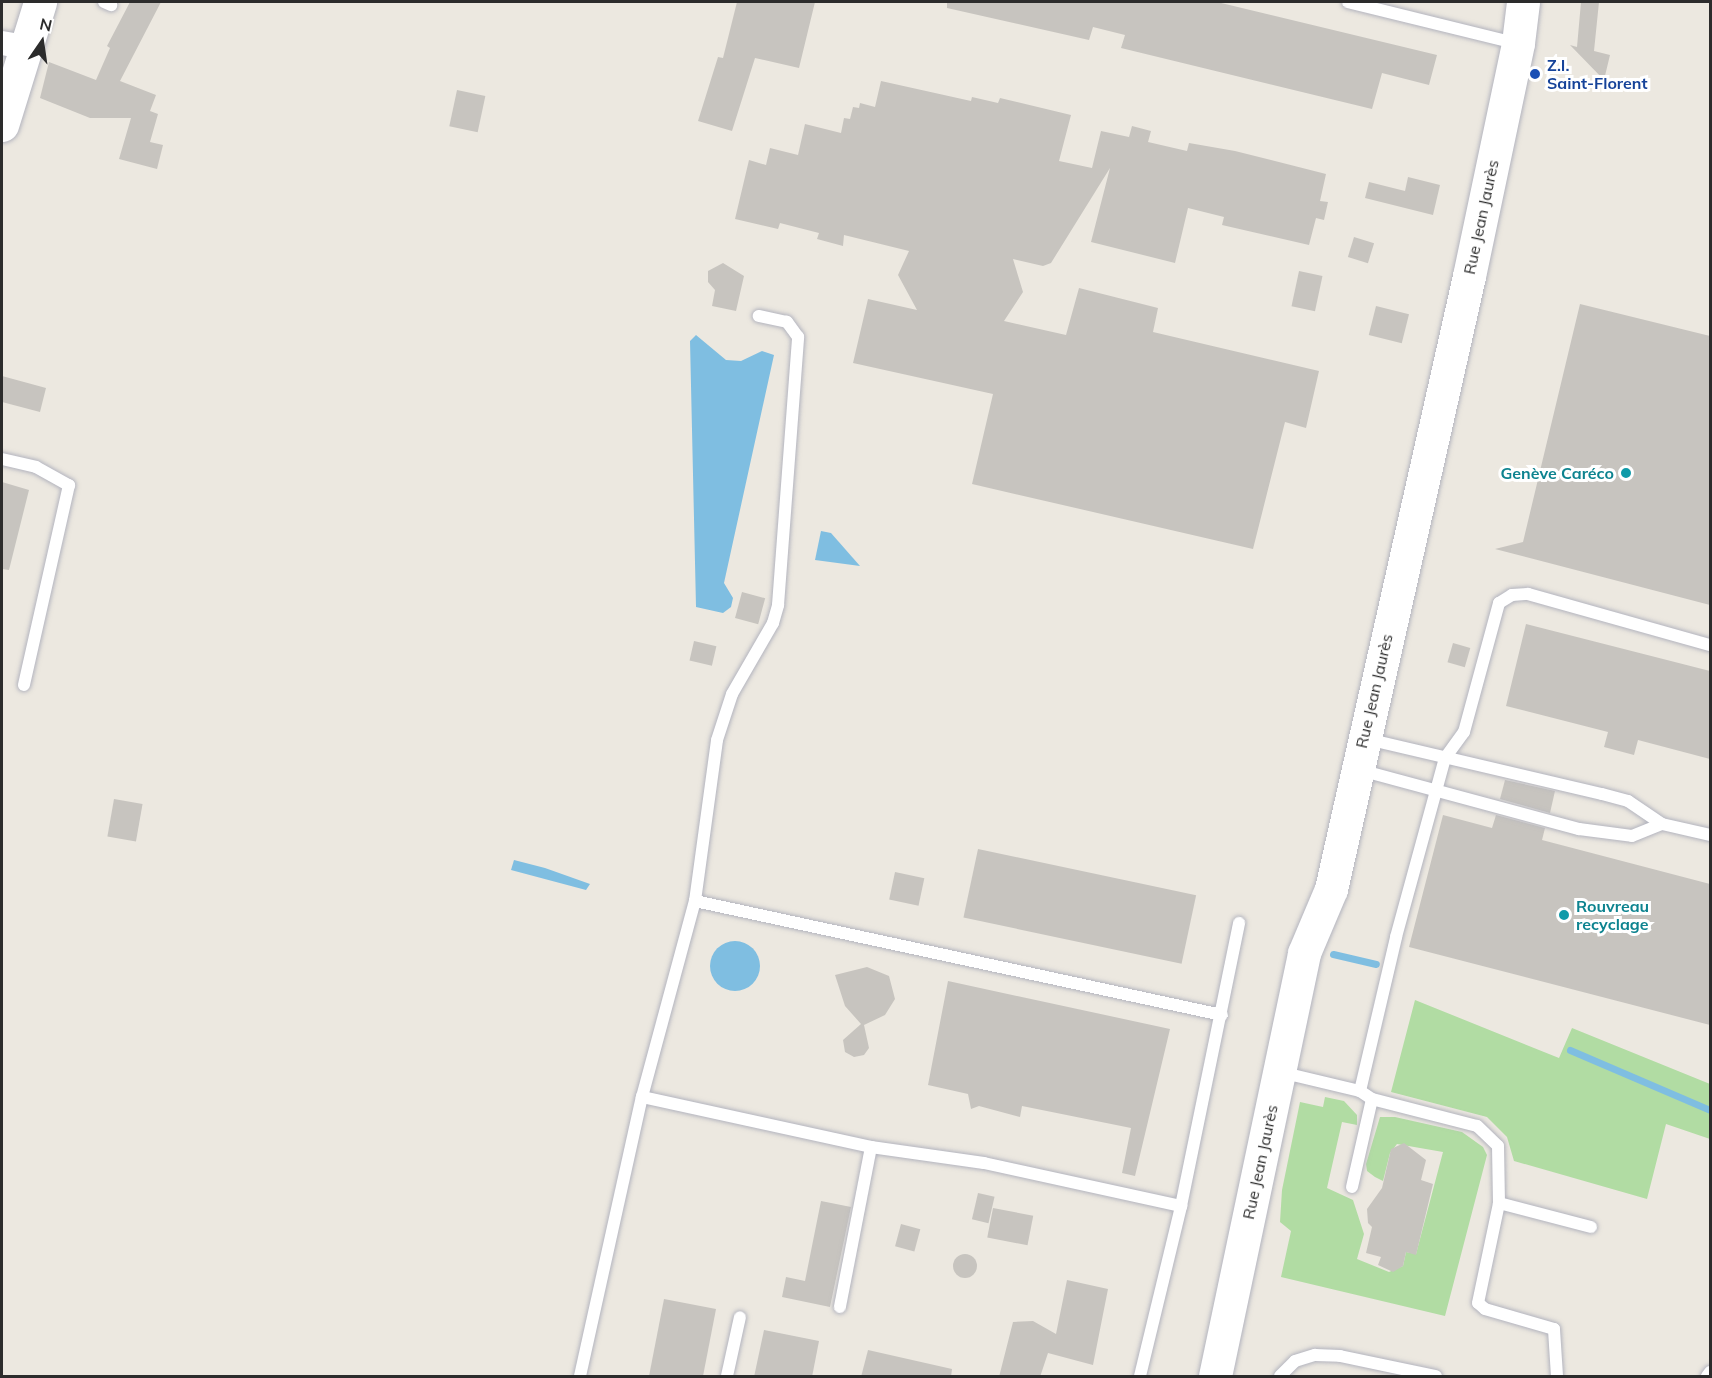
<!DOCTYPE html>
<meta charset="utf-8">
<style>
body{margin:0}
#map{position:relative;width:1712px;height:1378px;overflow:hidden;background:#ece8e0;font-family:Mulish,sans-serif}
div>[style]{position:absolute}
.green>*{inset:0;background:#b1dca3}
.water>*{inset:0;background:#7fbee1}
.round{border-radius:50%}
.stream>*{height:7px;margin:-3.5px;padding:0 3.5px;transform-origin:3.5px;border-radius:3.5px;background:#7fbee1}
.building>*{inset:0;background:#c7c4bf;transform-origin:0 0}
.roads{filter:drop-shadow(0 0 2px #b3b4be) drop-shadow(0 0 2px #b3b4be)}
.lane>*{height:12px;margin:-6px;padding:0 6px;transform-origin:6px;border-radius:6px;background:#fff}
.street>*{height:24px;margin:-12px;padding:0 12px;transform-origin:12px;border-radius:12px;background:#fff}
.secondary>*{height:33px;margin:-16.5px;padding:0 16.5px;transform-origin:16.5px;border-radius:16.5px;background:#fff}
.dots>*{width:16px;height:16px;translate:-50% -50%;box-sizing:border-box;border:3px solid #fff;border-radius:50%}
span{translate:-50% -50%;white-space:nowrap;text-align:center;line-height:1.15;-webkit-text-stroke:6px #fff;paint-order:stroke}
.transit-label{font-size:16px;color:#164399;font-weight:700}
.left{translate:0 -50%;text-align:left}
.street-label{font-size:16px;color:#2c2c2c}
.culture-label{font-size:16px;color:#0d838f;font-weight:700}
.right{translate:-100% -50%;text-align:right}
.frame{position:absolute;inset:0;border:3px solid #2c2c2c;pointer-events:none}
.north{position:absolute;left:12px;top:12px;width:60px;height:60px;-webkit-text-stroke:4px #fff;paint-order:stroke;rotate:13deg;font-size:16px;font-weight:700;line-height:24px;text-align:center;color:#2c2c2c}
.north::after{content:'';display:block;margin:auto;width:21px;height:27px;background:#2c2c2c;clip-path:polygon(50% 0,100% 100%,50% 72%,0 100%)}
</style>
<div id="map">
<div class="green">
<div style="clip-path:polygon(1415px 1000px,1559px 1058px,1572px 1028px,1710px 1084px,1710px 1139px,1666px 1124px,1647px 1199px,1514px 1161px,1507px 1137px,1487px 1117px,1391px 1092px)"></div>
<div style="clip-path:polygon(1325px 1097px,1344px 1101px,1357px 1115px,1357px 1125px,1342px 1122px,1327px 1188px,1353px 1200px,1364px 1234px,1357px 1259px,1389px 1272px,1403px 1266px,1406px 1252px,1416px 1254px,1443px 1152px,1397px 1144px,1390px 1153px,1383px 1181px,1375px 1177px,1367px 1171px,1366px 1164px,1380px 1117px,1395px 1117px,1462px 1132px,1483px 1147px,1487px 1155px,1445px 1316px,1281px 1277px,1291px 1231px,1280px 1222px,1282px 1190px,1300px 1102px,1323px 1107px)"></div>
</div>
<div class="water">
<div style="clip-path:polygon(696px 335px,726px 360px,741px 361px,762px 351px,774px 355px,724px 583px,733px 598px,731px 607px,723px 613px,696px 607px,690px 341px)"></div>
<div style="clip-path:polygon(821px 531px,831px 533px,860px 566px,815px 560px)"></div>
<div style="clip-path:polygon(514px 860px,545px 868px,590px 884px,586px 890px,511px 870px)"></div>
<div class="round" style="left:710px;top:941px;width:50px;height:50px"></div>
</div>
<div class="stream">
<div style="left:1333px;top:954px;width:44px;rotate:13.1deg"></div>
<div style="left:1570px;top:1050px;width:152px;rotate:23.2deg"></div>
</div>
<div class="building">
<div style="clip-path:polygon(130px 2px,161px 2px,120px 81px,156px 95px,150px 111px,158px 114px,150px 142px,163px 145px,157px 169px,119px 159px,131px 118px,90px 118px,40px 98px,49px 62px,96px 80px,110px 48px,107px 46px)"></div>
<div style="clip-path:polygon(737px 2px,815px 2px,799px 68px,755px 58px,732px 131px,698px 121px,718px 57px,723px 58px)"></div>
<div style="clip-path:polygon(947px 2px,1217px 2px,1437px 55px,1429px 85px,1382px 73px,1372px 109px,1121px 48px,1125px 35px,1093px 27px,1089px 40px,947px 8px)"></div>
<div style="clip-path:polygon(1581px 2px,1599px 2px,1594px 51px,1610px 55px,1604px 80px,1570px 45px,1577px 47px)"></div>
<div style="clip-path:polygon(881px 81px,971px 101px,972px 97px,998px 103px,1000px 98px,1071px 115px,1059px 161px,1092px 168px,1101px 131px,1129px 137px,1132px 126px,1151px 131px,1148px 142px,1187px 151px,1189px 143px,1235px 151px,1326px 174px,1320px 201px,1328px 202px,1324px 220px,1316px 218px,1309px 245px,1222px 225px,1224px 217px,1188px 208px,1175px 263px,1091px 242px,1110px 168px,1051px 263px,1043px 266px,1013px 259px,1023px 292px,1004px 321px,1066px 335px,1079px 288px,1158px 308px,1153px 332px,1319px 371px,1306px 428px,1285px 422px,1253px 549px,972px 484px,993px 394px,853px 363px,868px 299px,917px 310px,898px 275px,909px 251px,844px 235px,843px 246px,817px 239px,819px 233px,780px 223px,778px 229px,735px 219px,749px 160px,766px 165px,770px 148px,798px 155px,805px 124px,841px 133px,844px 118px,850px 119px,853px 107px,859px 108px,860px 103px,875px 107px)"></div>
<div style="left:457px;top:90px;width:29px;height:37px;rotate:12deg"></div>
<div style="clip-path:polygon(1408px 177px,1440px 185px,1433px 215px,1365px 198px,1369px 182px,1405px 191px)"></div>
<div style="left:1354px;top:237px;width:21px;height:21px;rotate:17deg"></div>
<div style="clip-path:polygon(723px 263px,744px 276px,736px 311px,712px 306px,715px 290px,708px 282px,708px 271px)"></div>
<div style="left:1299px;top:271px;width:24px;height:36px;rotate:12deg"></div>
<div style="clip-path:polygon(1580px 304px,1710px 336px,1710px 605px,1495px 549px,1523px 542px)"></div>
<div style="left:1376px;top:306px;width:34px;height:30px;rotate:14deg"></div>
<div style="clip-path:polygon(2px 376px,46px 388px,40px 412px,2px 402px)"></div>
<div style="clip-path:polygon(2px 482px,29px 490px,9px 570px,2px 569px)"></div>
<div style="left:742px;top:592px;width:24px;height:27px;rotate:15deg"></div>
<div style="clip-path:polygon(1526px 624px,1710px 671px,1710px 759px,1638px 740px,1634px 755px,1604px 747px,1608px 732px,1506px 706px)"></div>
<div style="left:694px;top:641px;width:23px;height:20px;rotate:13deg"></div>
<div style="left:1453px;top:643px;width:18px;height:20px;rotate:16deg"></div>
<div style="clip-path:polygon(1505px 780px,1555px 791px,1550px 813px,1500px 799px)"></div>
<div style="left:114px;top:799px;width:29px;height:38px;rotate:10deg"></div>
<div style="clip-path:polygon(1443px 815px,1492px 828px,1496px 815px,1545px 828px,1542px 840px,1710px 884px,1710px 1025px,1409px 947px)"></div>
<div style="left:978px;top:849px;width:223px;height:70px;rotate:12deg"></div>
<div style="left:895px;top:872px;width:30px;height:28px;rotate:12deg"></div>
<div style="clip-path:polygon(867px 967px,889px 976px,895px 999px,885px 1015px,864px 1025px,869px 1048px,864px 1055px,854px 1057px,845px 1052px,843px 1040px,861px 1024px,845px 1006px,835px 975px)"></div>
<div style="clip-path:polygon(948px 981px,1170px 1029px,1135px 1176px,1122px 1173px,1131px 1128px,1022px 1106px,1020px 1117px,979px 1106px,971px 1109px,968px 1094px,928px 1085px)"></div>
<div style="clip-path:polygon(1404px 1143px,1426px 1160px,1421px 1180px,1433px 1184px,1416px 1255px,1406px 1252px,1403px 1266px,1393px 1272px,1378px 1265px,1381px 1257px,1366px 1253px,1372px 1227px,1368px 1223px,1367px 1209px,1382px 1188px,1391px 1149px)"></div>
<div style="left:978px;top:1193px;width:17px;height:27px;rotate:13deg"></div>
<div style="clip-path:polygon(821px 1201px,851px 1207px,830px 1307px,782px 1297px,786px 1277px,805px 1281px)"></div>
<div style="left:993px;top:1208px;width:41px;height:30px;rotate:11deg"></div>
<div style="left:901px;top:1224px;width:20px;height:23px;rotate:15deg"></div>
<div class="round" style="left:953px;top:1254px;width:24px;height:24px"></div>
<div style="clip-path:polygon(1067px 1280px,1108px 1289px,1093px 1365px,1048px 1353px,1040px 1377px,999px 1377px,1013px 1322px,1033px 1321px,1056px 1334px)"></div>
<div style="left:664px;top:1299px;width:53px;height:79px;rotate:11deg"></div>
<div style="clip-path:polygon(764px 1330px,819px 1341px,812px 1377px,754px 1377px)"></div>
<div style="clip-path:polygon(868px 1350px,952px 1369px,951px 1377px,861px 1377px)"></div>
</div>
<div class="roads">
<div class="lane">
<div style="left:104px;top:2px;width:8px;rotate:23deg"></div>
<div style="left:1348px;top:2px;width:172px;rotate:13.8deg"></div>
<div style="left:2px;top:459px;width:35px;rotate:13deg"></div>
<div style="left:36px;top:467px;width:38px;rotate:29deg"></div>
<div style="left:69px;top:485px;width:205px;rotate:102.7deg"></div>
<div style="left:1367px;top:739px;width:241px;rotate:13.2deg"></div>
<div style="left:1602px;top:794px;width:27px;rotate:15deg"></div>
<div style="left:1628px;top:801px;width:41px;rotate:34.1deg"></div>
<div style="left:1662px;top:824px;width:49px;rotate:12.9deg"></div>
<div style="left:1360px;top:770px;width:227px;rotate:15.1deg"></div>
<div style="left:1579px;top:829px;width:53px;rotate:7.5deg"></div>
<div style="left:1632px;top:836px;width:32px;rotate:-22deg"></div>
<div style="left:695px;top:901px;width:539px;rotate:12.21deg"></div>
<div style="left:1280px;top:1072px;width:82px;rotate:13.4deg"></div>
<div style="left:642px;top:1097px;width:234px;rotate:12.3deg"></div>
<div style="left:871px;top:1147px;width:163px;rotate:101deg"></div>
<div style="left:871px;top:1147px;width:114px;rotate:8.1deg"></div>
<div style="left:984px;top:1163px;width:202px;rotate:12.3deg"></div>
<div style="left:1352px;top:1187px;width:90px;rotate:-77.2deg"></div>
<div style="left:1499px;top:1203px;width:95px;rotate:14.6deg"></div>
<div style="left:580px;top:1376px;width:286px;rotate:-77.5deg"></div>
<div style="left:642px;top:1097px;width:203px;rotate:-74.9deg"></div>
<div style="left:695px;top:901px;width:162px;rotate:-82.2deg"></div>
<div style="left:717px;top:740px;width:48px;rotate:-71.9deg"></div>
<div style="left:732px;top:694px;width:82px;rotate:-60deg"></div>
<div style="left:773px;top:623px;width:19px;rotate:-74deg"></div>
<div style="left:778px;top:605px;width:269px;rotate:-85.7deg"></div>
<div style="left:798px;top:337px;width:19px;rotate:-126deg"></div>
<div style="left:787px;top:322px;width:29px;rotate:-168deg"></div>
<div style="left:727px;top:1376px;width:60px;rotate:-77.6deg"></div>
<div style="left:1140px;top:1376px;width:175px;rotate:-76.4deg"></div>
<div style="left:1181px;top:1206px;width:289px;rotate:-78.4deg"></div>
<div style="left:1280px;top:1376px;width:21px;rotate:-45deg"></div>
<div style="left:1295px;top:1361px;width:21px;rotate:-17deg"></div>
<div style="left:1315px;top:1355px;width:25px;rotate:2deg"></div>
<div style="left:1340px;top:1356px;width:98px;rotate:11.8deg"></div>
<div style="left:1557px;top:1376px;width:47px;rotate:-93.7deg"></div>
<div style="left:1554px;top:1329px;width:72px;rotate:-163.8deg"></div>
<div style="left:1485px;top:1309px;width:9px;rotate:-139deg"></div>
<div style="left:1478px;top:1303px;width:102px;rotate:-78.1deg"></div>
<div style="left:1499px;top:1203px;width:57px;rotate:-91deg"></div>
<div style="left:1498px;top:1146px;width:29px;rotate:-136deg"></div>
<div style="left:1477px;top:1126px;width:108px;rotate:-165.6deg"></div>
<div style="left:1372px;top:1099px;width:14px;rotate:-146deg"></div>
<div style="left:1360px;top:1091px;width:158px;rotate:-76.8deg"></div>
<div style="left:1396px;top:937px;width:186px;rotate:-74.7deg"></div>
<div style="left:1445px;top:758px;width:32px;rotate:-54deg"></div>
<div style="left:1464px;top:732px;width:134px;rotate:-74.8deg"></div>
<div style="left:1499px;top:603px;width:15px;rotate:-32deg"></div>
<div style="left:1512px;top:595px;width:16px;rotate:-4deg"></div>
<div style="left:1528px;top:594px;width:189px;rotate:15.7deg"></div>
<div style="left:1707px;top:1376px;width:5px;rotate:-53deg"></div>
</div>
<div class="street">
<div style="left:2px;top:43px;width:22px;rotate:10deg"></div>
</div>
<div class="secondary">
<div style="left:2px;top:125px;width:129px;rotate:-72.8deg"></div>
<div style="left:1215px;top:1376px;width:432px;rotate:-78.1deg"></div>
<div style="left:1304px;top:953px;width:69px;rotate:-67.1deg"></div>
<div style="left:1331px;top:889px;width:628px;rotate:-77.31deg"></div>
<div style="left:1469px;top:276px;width:238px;rotate:-78.1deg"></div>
<div style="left:1518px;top:43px;width:41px;rotate:-83deg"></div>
</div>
</div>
<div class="dots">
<div style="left:1535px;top:74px;background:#1a4fb4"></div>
<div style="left:1626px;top:473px;background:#0f9aa8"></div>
<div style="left:1564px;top:915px;background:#0f9aa8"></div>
</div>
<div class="transit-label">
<span class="left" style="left:1547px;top:74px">Z.I.<br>Saint-Florent</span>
</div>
<div class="street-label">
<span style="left:1481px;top:217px;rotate:-78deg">Rue Jean Jaurès</span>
<span style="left:1374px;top:691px;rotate:-77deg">Rue Jean Jaurès</span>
<span style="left:1260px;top:1162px;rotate:-78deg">Rue Jean Jaurès</span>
</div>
<div class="culture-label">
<span class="right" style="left:1614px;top:473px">Genève Caréco</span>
<span class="left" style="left:1576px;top:915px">Rouvreau<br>recyclage</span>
</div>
<div class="frame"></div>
<div class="north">N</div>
</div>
